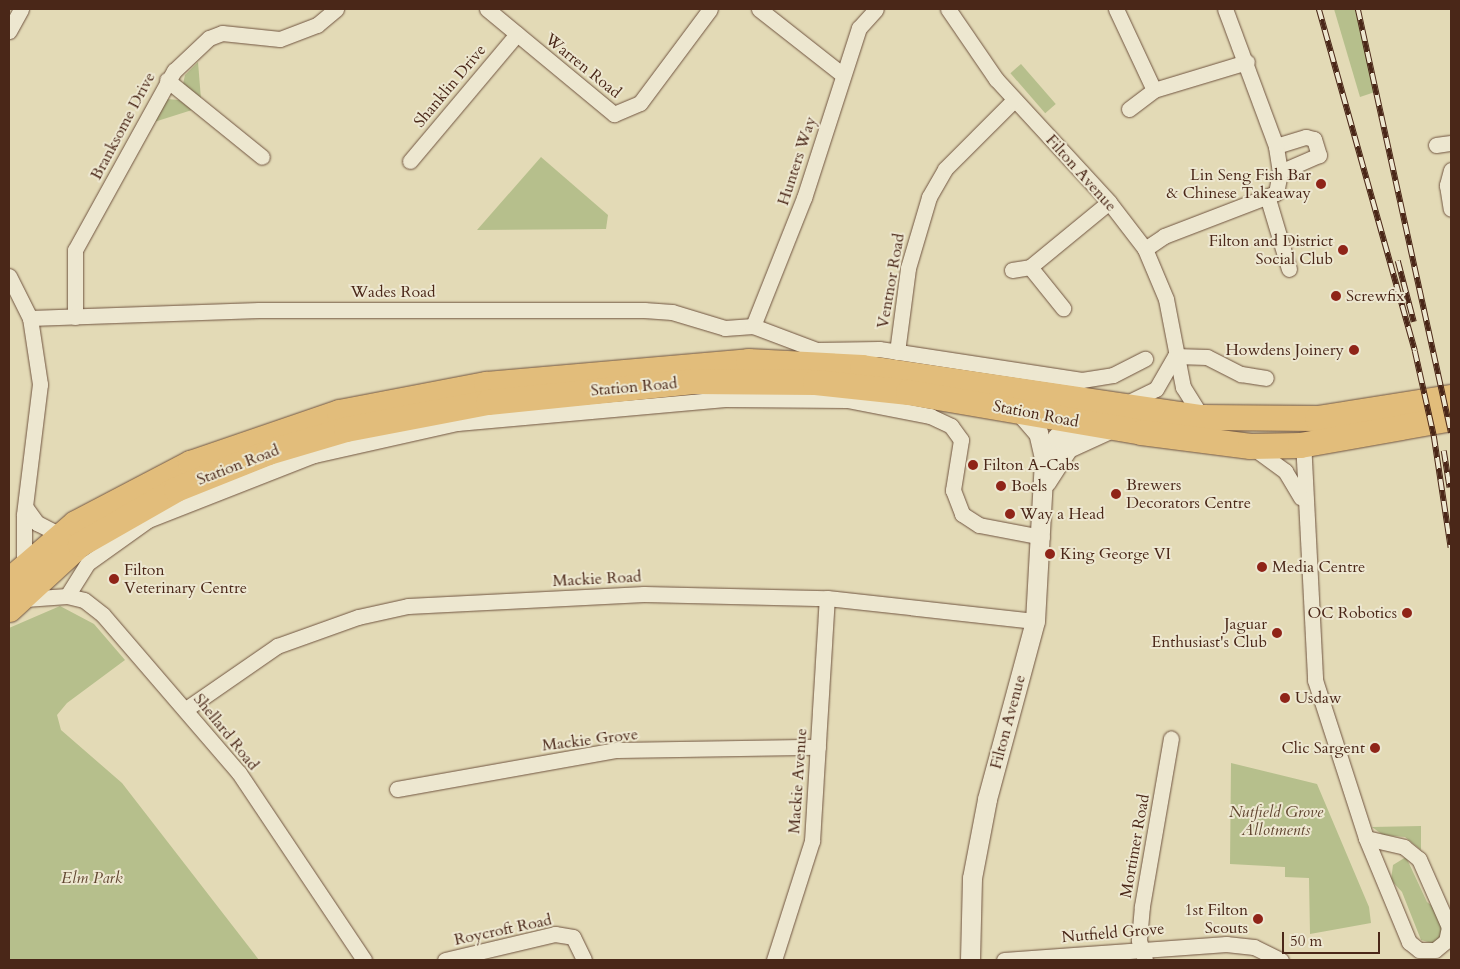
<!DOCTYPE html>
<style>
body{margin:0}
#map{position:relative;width:1460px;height:969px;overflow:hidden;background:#e3dab6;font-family:Cardo,serif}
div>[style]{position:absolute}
.green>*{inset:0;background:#b6bf8c;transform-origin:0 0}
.roads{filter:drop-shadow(0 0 1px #705440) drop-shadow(0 0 1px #705440)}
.minor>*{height:15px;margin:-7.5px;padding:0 7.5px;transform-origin:7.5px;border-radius:7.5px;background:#ede7d0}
.tertiary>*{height:19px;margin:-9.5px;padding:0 9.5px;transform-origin:9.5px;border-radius:9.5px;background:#ede7d0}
.primary>*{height:25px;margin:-12.5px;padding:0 12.5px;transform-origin:12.5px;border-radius:12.5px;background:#e2bd7b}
.rail>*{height:5.5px;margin-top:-2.75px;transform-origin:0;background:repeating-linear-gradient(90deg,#ede7d0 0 11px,#4a2718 0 22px);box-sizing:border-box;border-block:1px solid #4a2718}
.dots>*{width:14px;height:14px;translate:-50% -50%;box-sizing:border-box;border:2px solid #ede7d0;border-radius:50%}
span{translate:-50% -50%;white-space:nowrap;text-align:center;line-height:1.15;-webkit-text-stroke:4px #ede7d0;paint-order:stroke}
.street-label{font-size:16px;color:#4a2718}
.poi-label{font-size:16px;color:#4a2718}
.right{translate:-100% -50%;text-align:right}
.left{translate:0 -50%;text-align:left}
.park-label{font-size:16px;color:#60452f;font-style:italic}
.frame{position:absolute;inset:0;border:10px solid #4a2718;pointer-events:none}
.scale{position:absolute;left:1282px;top:932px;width:98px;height:22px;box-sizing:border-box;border:2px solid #4a2718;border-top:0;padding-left:6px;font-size:15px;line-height:18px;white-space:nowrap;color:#4a2718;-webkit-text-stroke:4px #ede7d0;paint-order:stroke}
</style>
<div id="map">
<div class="green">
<div style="clip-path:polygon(1334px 9px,1355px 9px,1375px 92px,1360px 97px)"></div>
<div style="clip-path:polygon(198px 62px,201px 99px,183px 84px,185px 75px)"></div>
<div style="left:1021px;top:64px;width:53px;height:14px;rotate:49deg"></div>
<div style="clip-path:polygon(167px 99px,179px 100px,192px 110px,151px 123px)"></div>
<div style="clip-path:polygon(541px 157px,608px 215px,606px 229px,477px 230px)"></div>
<div style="clip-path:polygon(60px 606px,94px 624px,125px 660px,67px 703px,57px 715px,61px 730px,122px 783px,259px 960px,9px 960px,9px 628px)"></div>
<div style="clip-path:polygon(1231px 763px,1317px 784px,1369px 907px,1371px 923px,1310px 934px,1309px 878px,1285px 877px,1285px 867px,1230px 864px)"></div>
<div style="clip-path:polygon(1421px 826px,1421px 850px,1405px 837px,1383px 835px,1372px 827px)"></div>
<div style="clip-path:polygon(1406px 857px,1427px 902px,1439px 911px,1444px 935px,1435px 944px,1421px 940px,1402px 892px,1391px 880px,1393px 865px)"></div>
</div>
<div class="roads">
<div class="minor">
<div style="left:487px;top:9px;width:165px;rotate:39.6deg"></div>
<div style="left:614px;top:114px;width:28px;rotate:-23deg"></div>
<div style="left:640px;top:103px;width:117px;rotate:-53.3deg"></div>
<div style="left:759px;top:9px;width:107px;rotate:38.2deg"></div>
<div style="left:948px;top:9px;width:85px;rotate:55.6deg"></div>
<div style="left:996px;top:79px;width:167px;rotate:47.4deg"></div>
<div style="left:1109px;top:202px;width:59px;rotate:52.5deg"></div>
<div style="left:1145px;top:249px;width:54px;rotate:67.2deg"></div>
<div style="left:1166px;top:299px;width:90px;rotate:79.1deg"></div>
<div style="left:1183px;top:387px;width:36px;rotate:58deg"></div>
<div style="left:1116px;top:9px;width:89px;rotate:64.9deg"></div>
<div style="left:9px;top:31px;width:25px;rotate:-61deg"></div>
<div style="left:167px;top:80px;width:122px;rotate:39deg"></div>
<div style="left:1129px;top:109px;width:31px;rotate:-37deg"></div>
<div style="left:1154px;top:90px;width:97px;rotate:-16.8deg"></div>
<div style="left:1436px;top:145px;width:15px;rotate:-8deg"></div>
<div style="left:1276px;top:146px;width:31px;rotate:-17deg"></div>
<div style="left:1306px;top:137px;width:8px;rotate:14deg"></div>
<div style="left:1314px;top:139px;width:17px;rotate:73deg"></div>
<div style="left:1319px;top:155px;width:43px;rotate:156.4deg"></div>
<div style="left:410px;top:161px;width:166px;rotate:-49.9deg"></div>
<div style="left:1451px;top:170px;width:16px;rotate:105deg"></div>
<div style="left:1447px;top:185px;width:24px;rotate:81deg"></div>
<div style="left:1268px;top:199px;width:73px;rotate:73.3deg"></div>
<div style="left:1145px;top:249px;width:23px;rotate:-34deg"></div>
<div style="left:1164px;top:236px;width:120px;rotate:-21deg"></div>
<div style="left:1276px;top:193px;width:21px;rotate:-79deg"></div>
<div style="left:1280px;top:172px;width:26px;rotate:-99deg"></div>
<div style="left:1276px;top:146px;width:146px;rotate:-110.4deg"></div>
<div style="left:1030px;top:267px;width:102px;rotate:-39.4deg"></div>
<div style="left:1012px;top:270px;width:18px;rotate:-9deg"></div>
<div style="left:1030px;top:267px;width:53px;rotate:51.2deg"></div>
<div style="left:9px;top:276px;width:47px;rotate:63.4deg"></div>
<div style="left:30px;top:318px;width:67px;rotate:81.4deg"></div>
<div style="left:40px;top:384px;width:132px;rotate:97deg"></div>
<div style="left:24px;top:515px;width:50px;rotate:90deg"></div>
<div style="left:75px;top:317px;width:67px;rotate:-90deg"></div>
<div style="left:75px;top:250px;width:205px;rotate:-61.1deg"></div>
<div style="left:174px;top:71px;width:48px;rotate:-43.3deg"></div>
<div style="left:209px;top:38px;width:14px;rotate:-21deg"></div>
<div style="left:222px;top:33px;width:58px;rotate:5.9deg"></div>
<div style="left:280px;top:39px;width:40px;rotate:-21deg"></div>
<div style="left:317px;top:25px;width:25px;rotate:-40deg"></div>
<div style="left:30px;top:318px;width:229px;rotate:-2deg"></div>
<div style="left:259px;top:310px;width:385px"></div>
<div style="left:644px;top:310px;width:28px;rotate:4deg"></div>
<div style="left:672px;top:312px;width:55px;rotate:16.8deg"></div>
<div style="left:725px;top:328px;width:28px;rotate:-4deg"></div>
<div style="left:753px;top:326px;width:68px;rotate:20.6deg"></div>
<div style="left:817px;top:350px;width:62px;rotate:-0.9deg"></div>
<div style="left:879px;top:349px;width:205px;rotate:8.7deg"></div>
<div style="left:1082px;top:380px;width:31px;rotate:-9deg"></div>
<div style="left:1113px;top:375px;width:36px;rotate:-27deg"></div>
<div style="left:753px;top:326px;width:138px;rotate:-68.3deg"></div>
<div style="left:804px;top:198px;width:179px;rotate:-72.1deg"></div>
<div style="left:859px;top:28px;width:25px;rotate:-48deg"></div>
<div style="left:897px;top:352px;width:85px;rotate:-82.5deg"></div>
<div style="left:908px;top:268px;width:74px;rotate:-73.5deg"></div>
<div style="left:929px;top:197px;width:32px;rotate:-60deg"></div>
<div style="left:945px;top:169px;width:98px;rotate:-45deg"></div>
<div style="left:1175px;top:356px;width:32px;rotate:2deg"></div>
<div style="left:1207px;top:357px;width:38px;rotate:27deg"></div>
<div style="left:1241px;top:374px;width:25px;rotate:9deg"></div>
<div style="left:1127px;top:403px;width:32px;rotate:-26deg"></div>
<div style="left:1156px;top:389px;width:38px;rotate:-60deg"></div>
<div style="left:1303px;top:440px;width:240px;rotate:87.1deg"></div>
<div style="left:1315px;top:680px;width:166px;rotate:72.1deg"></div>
<div style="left:1252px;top:447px;width:41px;rotate:36deg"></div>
<div style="left:1285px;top:471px;width:31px;rotate:59deg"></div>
<div style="left:26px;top:508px;width:19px;rotate:54deg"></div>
<div style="left:37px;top:523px;width:25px;rotate:27deg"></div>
<div style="left:67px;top:596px;width:39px;rotate:-58deg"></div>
<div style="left:88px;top:563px;width:74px;rotate:-35.6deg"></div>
<div style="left:148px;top:520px;width:178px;rotate:-21.4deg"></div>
<div style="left:314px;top:455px;width:147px;rotate:-12.6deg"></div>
<div style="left:457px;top:423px;width:269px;rotate:-5.1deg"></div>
<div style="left:725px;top:399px;width:122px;rotate:0.5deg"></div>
<div style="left:847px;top:400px;width:85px;rotate:10.9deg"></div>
<div style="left:930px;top:416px;width:23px;rotate:25deg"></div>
<div style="left:951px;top:426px;width:17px;rotate:54deg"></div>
<div style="left:961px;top:440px;width:51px;rotate:99.1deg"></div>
<div style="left:953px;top:490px;width:26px;rotate:69deg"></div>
<div style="left:962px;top:514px;width:20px;rotate:33deg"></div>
<div style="left:979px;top:525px;width:64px;rotate:10.8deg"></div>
<div style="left:25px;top:599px;width:42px;rotate:-4.1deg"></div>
<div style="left:67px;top:596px;width:17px;rotate:13deg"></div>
<div style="left:84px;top:600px;width:24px;rotate:38deg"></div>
<div style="left:103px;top:615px;width:208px;rotate:49.3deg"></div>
<div style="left:239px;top:773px;width:225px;rotate:56.2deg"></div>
<div style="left:186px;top:709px;width:111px;rotate:-34.7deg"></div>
<div style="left:277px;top:646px;width:86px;rotate:-19.7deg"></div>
<div style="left:358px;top:617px;width:51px;rotate:-12.4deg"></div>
<div style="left:408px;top:606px;width:236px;rotate:-2.9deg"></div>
<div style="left:644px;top:594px;width:183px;rotate:1.3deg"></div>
<div style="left:827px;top:598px;width:209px;rotate:6.3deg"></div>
<div style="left:397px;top:789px;width:223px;rotate:-10.1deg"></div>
<div style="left:617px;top:750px;width:201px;rotate:-0.9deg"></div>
<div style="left:1366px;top:838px;width:39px;rotate:13deg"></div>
<div style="left:1404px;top:847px;width:19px;rotate:39deg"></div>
<div style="left:1419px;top:859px;width:74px;rotate:66.2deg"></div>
<div style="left:1449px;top:927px;width:14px;rotate:102deg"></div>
<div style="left:1446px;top:941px;width:14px;rotate:141deg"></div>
<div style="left:1435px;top:950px;width:16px;rotate:180deg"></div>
<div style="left:1419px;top:950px;width:13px;rotate:-141deg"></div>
<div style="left:1409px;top:942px;width:113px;rotate:-112.5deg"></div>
<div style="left:445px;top:960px;width:113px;rotate:-13.3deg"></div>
<div style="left:555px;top:934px;width:18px;rotate:9deg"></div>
<div style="left:573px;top:937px;width:25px;rotate:64deg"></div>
<div style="left:774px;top:960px;width:125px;rotate:-72.3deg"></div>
<div style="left:812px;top:841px;width:243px;rotate:-86.5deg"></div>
<div style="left:1004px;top:960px;width:223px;rotate:-4.1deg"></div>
<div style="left:1226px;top:944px;width:28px;rotate:6deg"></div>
<div style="left:1254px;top:947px;width:30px;rotate:26deg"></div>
<div style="left:1145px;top:960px;width:21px;rotate:-107deg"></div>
<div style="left:1139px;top:940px;width:34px;rotate:-85deg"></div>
<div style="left:1142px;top:906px;width:170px;rotate:-80.2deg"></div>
</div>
<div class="tertiary">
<div style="left:1044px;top:458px;width:25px;rotate:-58deg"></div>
<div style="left:1057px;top:437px;width:33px;rotate:-33deg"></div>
<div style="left:1046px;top:482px;width:40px;rotate:-57.1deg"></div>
<div style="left:1068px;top:448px;width:51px;rotate:-24.5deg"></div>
<div style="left:970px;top:960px;width:82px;rotate:-88.6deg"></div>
<div style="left:972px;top:878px;width:80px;rotate:-79.2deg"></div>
<div style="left:987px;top:799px;width:184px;rotate:-74.9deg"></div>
<div style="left:1035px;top:621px;width:163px;rotate:-86.8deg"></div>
<div style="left:1044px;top:458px;width:26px;rotate:-103deg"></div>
<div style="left:1038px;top:433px;width:30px;rotate:-131deg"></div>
</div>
<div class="primary">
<div style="left:9px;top:580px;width:87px;rotate:-40.8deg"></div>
<div style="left:75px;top:523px;width:130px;rotate:-27.6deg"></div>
<div style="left:190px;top:463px;width:157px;rotate:-18.9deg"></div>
<div style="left:339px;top:412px;width:150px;rotate:-10.8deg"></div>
<div style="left:486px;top:384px;width:263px;rotate:-5deg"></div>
<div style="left:748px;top:361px;width:114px;rotate:3deg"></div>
<div style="left:862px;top:367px;width:344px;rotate:8.4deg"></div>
<div style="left:1202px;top:417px;width:115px;rotate:0.5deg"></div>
<div style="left:1317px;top:418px;width:136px;rotate:-8.9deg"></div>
<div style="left:9px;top:609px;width:96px;rotate:-42.5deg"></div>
<div style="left:80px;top:544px;width:111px;rotate:-29.8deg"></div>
<div style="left:176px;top:489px;width:99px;rotate:-21.9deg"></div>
<div style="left:268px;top:452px;width:81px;rotate:-16.4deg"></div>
<div style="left:346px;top:429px;width:145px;rotate:-10.8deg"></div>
<div style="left:488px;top:402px;width:206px;rotate:-5.8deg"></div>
<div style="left:693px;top:381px;width:122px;rotate:0.5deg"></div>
<div style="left:815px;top:382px;width:94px;rotate:6.1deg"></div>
<div style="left:908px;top:392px;width:236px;rotate:9.7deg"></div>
<div style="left:1141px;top:432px;width:110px;rotate:7.3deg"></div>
<div style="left:1250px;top:446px;width:50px;rotate:-1.1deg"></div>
<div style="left:1300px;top:445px;width:153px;rotate:-10.1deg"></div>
</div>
</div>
<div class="rail">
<div style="left:1319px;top:9px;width:355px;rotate:74.3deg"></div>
<div style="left:1415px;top:351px;width:87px;rotate:77.4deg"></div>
<div style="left:1434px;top:436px;width:113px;rotate:81.4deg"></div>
<div style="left:1358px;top:9px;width:434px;rotate:77.6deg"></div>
<div style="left:1398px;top:261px;width:63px;rotate:75.3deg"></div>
<div style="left:1444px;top:451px;width:37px;rotate:81deg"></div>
</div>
<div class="dots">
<div style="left:1321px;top:184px;background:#8f2418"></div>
<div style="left:1343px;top:250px;background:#8f2418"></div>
<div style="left:1336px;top:296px;background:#8f2418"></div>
<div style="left:1354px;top:350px;background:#8f2418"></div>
<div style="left:973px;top:465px;background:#8f2418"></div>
<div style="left:1001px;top:486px;background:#8f2418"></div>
<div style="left:1116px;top:494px;background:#8f2418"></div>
<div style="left:1010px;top:514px;background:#8f2418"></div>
<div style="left:1050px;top:554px;background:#8f2418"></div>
<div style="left:1262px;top:567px;background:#8f2418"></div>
<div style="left:114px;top:579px;background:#8f2418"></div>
<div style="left:1407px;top:613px;background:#8f2418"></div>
<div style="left:1277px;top:633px;background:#8f2418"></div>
<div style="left:1285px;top:698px;background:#8f2418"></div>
<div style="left:1375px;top:748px;background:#8f2418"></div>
<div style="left:1258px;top:919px;background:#8f2418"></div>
</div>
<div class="street-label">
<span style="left:583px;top:66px;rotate:39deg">Warren Road</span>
<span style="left:450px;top:86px;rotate:-50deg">Shanklin Drive</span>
<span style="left:123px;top:126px;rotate:-62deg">Branksome Drive</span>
<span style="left:797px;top:161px;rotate:-72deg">Hunters Way</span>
<span style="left:1081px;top:173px;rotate:48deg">Filton Avenue</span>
<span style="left:891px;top:281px;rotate:-80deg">Ventnor Road</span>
<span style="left:393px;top:292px">Wades Road</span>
<span style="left:634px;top:387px;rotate:-5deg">Station Road</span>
<span style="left:1036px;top:414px;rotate:11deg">Station Road</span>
<span style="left:238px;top:465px;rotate:-21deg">Station Road</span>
<span style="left:597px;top:579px;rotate:-3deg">Mackie Road</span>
<span style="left:1008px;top:722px;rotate:-75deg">Filton Avenue</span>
<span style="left:226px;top:732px;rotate:51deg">Shellard Road</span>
<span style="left:590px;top:740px;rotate:-7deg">Mackie Grove</span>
<span style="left:798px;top:781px;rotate:-86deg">Mackie Avenue</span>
<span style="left:1135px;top:846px;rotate:-80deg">Mortimer Road</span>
<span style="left:503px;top:930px;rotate:-12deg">Roycroft Road</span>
<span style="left:1113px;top:933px;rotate:-5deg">Nutfield Grove</span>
</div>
<div class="poi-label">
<span class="right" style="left:1311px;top:184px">Lin Seng Fish Bar<br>&amp; Chinese Takeaway</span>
<span class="right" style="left:1333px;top:250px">Filton and District<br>Social Club</span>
<span class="left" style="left:1346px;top:296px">Screwfix</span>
<span class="right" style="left:1344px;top:350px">Howdens Joinery</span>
<span class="left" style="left:983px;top:465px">Filton A-Cabs</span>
<span class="left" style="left:1126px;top:494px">Brewers<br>Decorators Centre</span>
<span class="left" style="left:1011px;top:486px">Boels</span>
<span class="left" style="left:1020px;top:514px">Way a Head</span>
<span class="left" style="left:1060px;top:554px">King George VI</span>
<span class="left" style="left:1272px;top:567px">Media Centre</span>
<span class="left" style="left:124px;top:579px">Filton<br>Veterinary Centre</span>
<span class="right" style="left:1397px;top:613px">OC Robotics</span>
<span class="right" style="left:1267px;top:633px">Jaguar<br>Enthusiast's Club</span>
<span class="left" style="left:1295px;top:698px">Usdaw</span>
<span class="right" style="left:1365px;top:748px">Clic Sargent</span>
<span class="right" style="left:1248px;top:919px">1st Filton<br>Scouts</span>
</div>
<div class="park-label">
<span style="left:1276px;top:821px">Nutfield Grove<br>Allotments</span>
<span style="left:92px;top:878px">Elm Park</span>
</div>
<div class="frame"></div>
<div class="scale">50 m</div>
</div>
